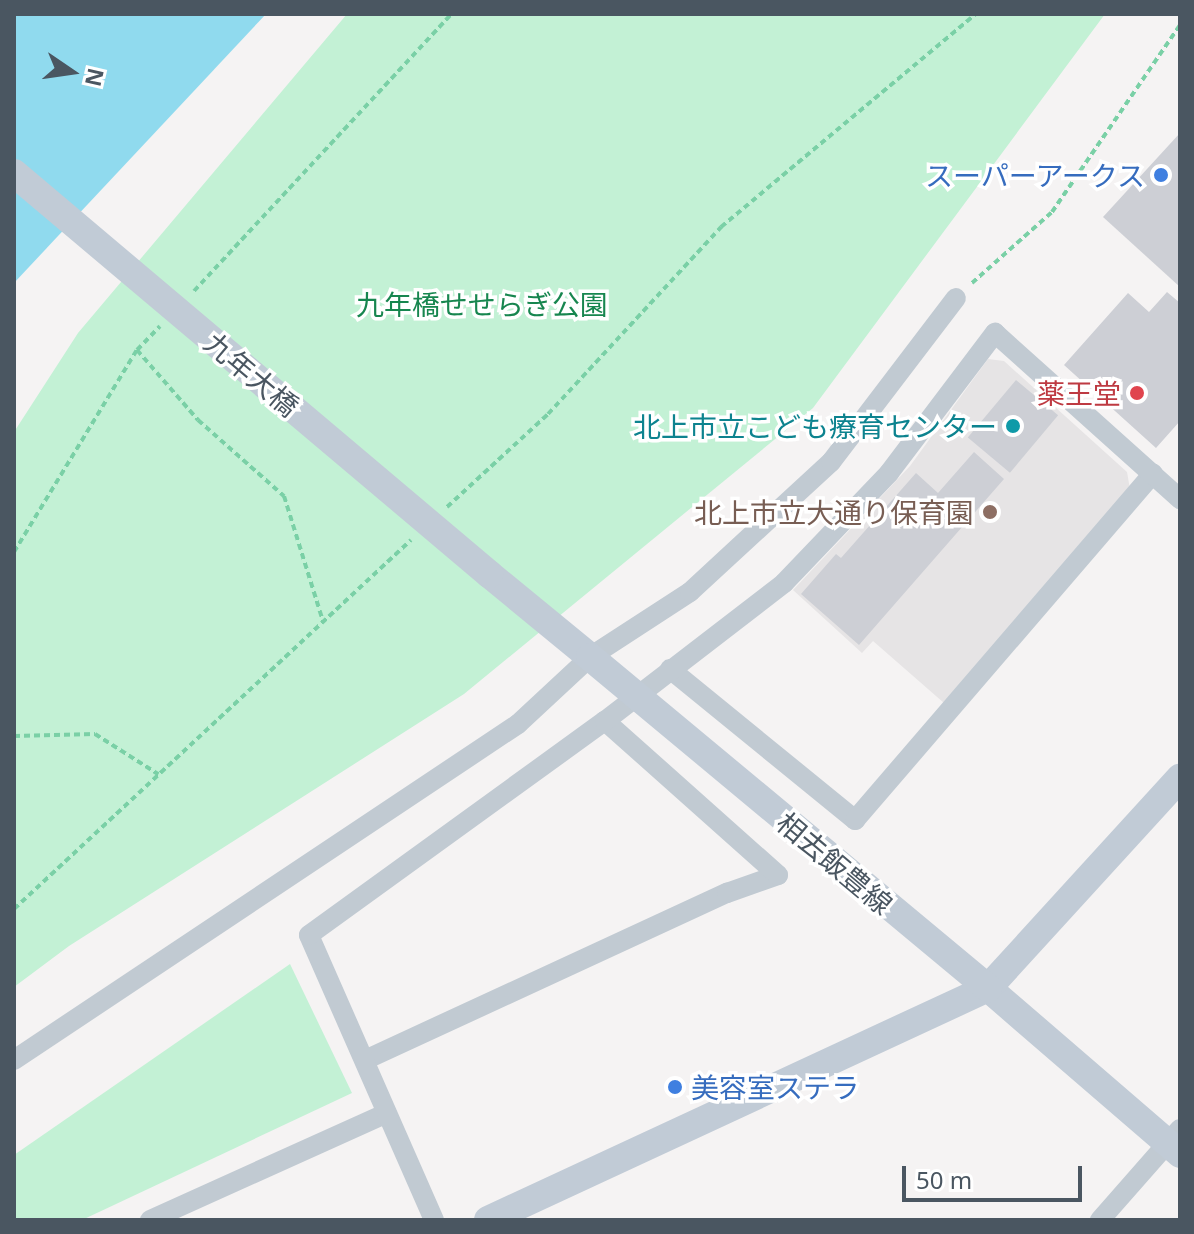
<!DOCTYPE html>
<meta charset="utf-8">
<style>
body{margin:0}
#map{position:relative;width:1194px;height:1234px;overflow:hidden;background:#f5f3f3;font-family:"Noto Sans","Noto Sans JP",sans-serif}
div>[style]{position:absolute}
.education>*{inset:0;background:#e6e4e5}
.green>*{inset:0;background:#c3f1d5}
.water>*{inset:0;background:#90daee}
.building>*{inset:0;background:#cdcfd5;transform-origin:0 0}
.path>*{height:4px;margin-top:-2px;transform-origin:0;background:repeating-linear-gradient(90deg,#7ad0a6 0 6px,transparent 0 10px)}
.street>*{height:20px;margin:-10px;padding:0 10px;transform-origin:10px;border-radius:10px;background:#c1cad2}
.secondary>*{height:28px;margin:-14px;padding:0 14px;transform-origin:14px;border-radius:14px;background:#c1cbd6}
.secondary-bridge>*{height:28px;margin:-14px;padding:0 14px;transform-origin:14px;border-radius:14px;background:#c1cbd6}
.dots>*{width:22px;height:22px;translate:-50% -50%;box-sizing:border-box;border:4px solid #fff;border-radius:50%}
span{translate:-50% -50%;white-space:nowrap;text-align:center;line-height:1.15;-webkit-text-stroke:7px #fff;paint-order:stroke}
.shop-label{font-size:28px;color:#366cbe}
.right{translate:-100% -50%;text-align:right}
.left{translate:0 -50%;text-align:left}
.park-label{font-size:28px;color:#17864f}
.street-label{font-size:28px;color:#4a5661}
.health-label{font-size:28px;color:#be3a42}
.culture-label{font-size:28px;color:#0d838f}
.education-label{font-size:28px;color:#785e54}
.frame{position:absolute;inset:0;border:16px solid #4a5661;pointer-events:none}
.north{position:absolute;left:32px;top:32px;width:80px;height:80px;-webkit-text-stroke:6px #fff;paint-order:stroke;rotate:103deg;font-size:22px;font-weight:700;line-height:32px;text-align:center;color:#4a5661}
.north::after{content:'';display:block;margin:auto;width:28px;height:36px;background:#4a5661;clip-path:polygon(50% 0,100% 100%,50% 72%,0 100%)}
.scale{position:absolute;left:902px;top:1166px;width:180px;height:36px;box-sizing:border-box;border:4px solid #4a5661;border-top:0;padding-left:10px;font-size:24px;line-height:28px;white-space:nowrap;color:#4a5661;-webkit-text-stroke:6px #fff;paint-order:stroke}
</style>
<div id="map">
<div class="education">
<div style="clip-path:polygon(988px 359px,1004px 361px,1127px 472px,1130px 489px,944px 703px,873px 641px,862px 653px,793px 590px,910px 466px)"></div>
</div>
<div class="green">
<div style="clip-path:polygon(347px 14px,1105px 14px,813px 408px,464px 694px,69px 946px,14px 987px,14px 432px,78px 333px)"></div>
<div style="clip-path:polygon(290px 964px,352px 1093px,82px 1220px,14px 1220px,14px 1155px)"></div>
</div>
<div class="water">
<div style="clip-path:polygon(14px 14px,266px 14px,14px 283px)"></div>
</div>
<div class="building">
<div style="clip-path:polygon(1180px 133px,1180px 287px,1103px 217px)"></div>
<div style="clip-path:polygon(1167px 292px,1180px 303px,1180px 421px,1156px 448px,1064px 365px,1128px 293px,1149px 312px)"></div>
<div style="left:1016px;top:380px;width:55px;height:75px;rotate:40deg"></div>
<div style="clip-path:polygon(974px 452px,1004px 479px,859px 645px,801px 594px,836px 554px,841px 558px,916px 473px,938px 493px)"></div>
</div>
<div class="path">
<div style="left:972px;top:283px;width:107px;rotate:-41.6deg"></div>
<div style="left:1052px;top:212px;width:227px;rotate:-55.6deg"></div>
<div style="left:194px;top:291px;width:378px;rotate:-47.1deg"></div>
<div style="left:137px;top:350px;width:33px;rotate:-46deg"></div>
<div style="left:447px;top:507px;width:137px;rotate:-42.6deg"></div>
<div style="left:548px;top:414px;width:255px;rotate:-47.2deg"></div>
<div style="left:721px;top:227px;width:332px;rotate:-39.9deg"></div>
<div style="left:14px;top:552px;width:237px;rotate:-58.7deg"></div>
<div style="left:137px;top:350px;width:93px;rotate:48.9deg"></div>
<div style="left:198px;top:420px;width:115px;rotate:41.5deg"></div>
<div style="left:284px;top:496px;width:131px;rotate:72.7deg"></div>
<div style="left:14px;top:736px;width:81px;rotate:-1.4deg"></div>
<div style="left:95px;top:734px;width:75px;rotate:32.4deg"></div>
<div style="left:14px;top:909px;width:542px;rotate:-42.91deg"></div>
</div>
<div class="street">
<div style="left:670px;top:669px;width:239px;rotate:39.2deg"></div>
<div style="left:855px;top:820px;width:457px;rotate:-49.3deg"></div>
<div style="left:14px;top:1060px;width:606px;rotate:-33.69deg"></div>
<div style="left:518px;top:724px;width:98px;rotate:-42.9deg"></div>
<div style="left:590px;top:657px;width:119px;rotate:-33deg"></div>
<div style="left:690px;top:592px;width:192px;rotate:-42.7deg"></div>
<div style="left:831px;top:462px;width:206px;rotate:-52.7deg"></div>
<div style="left:365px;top:1060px;width:399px;rotate:-24.8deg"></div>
<div style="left:727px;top:893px;width:54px;rotate:-19.4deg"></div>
<div style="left:778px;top:875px;width:232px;rotate:-138.3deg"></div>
<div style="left:150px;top:1220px;width:258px;rotate:-24.3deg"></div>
<div style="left:434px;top:1220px;width:311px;rotate:-113.7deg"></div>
<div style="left:309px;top:935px;width:365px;rotate:-35.9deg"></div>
<div style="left:605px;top:721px;width:226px;rotate:-37.6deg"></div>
<div style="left:784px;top:583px;width:152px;rotate:-46.3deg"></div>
<div style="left:889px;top:473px;width:176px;rotate:-52.9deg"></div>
<div style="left:995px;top:333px;width:249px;rotate:41.9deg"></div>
<div style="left:1100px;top:1220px;width:121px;rotate:-48.7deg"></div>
</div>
<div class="secondary">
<div style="left:489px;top:574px;width:131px;rotate:39.4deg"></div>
<div style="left:988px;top:988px;width:254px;rotate:40.8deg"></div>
<div style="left:488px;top:1220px;width:551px;rotate:-24.89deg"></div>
<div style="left:988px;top:988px;width:285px;rotate:-47.6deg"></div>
</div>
<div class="secondary-bridge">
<div style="left:14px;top:173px;width:622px;rotate:40.17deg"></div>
<div style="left:590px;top:657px;width:518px;rotate:39.75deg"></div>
</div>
<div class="dots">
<div style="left:1161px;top:175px;background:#3f7fe0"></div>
<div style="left:1137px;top:393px;background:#e0444e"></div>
<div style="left:1013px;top:426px;background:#0f9aa8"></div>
<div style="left:990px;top:512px;background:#8d6e63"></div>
<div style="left:675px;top:1087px;background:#3f7fe0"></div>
</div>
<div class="shop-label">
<span class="right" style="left:1145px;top:175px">スーパーアークス</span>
<span class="left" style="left:691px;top:1087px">美容室ステラ</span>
</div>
<div class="park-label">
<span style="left:482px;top:304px">九年橋せせらぎ公園</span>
</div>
<div class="street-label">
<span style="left:252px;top:374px;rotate:40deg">九年大橋</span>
<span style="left:835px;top:863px;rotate:40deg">相去飯豊線</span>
</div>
<div class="health-label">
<span class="right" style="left:1121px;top:393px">薬王堂</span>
</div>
<div class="culture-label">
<span class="right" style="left:997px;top:426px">北上市立こども療育センター</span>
</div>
<div class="education-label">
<span class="right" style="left:974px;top:512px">北上市立大通り保育園</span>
</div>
<div class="frame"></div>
<div class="north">N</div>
<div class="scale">50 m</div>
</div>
